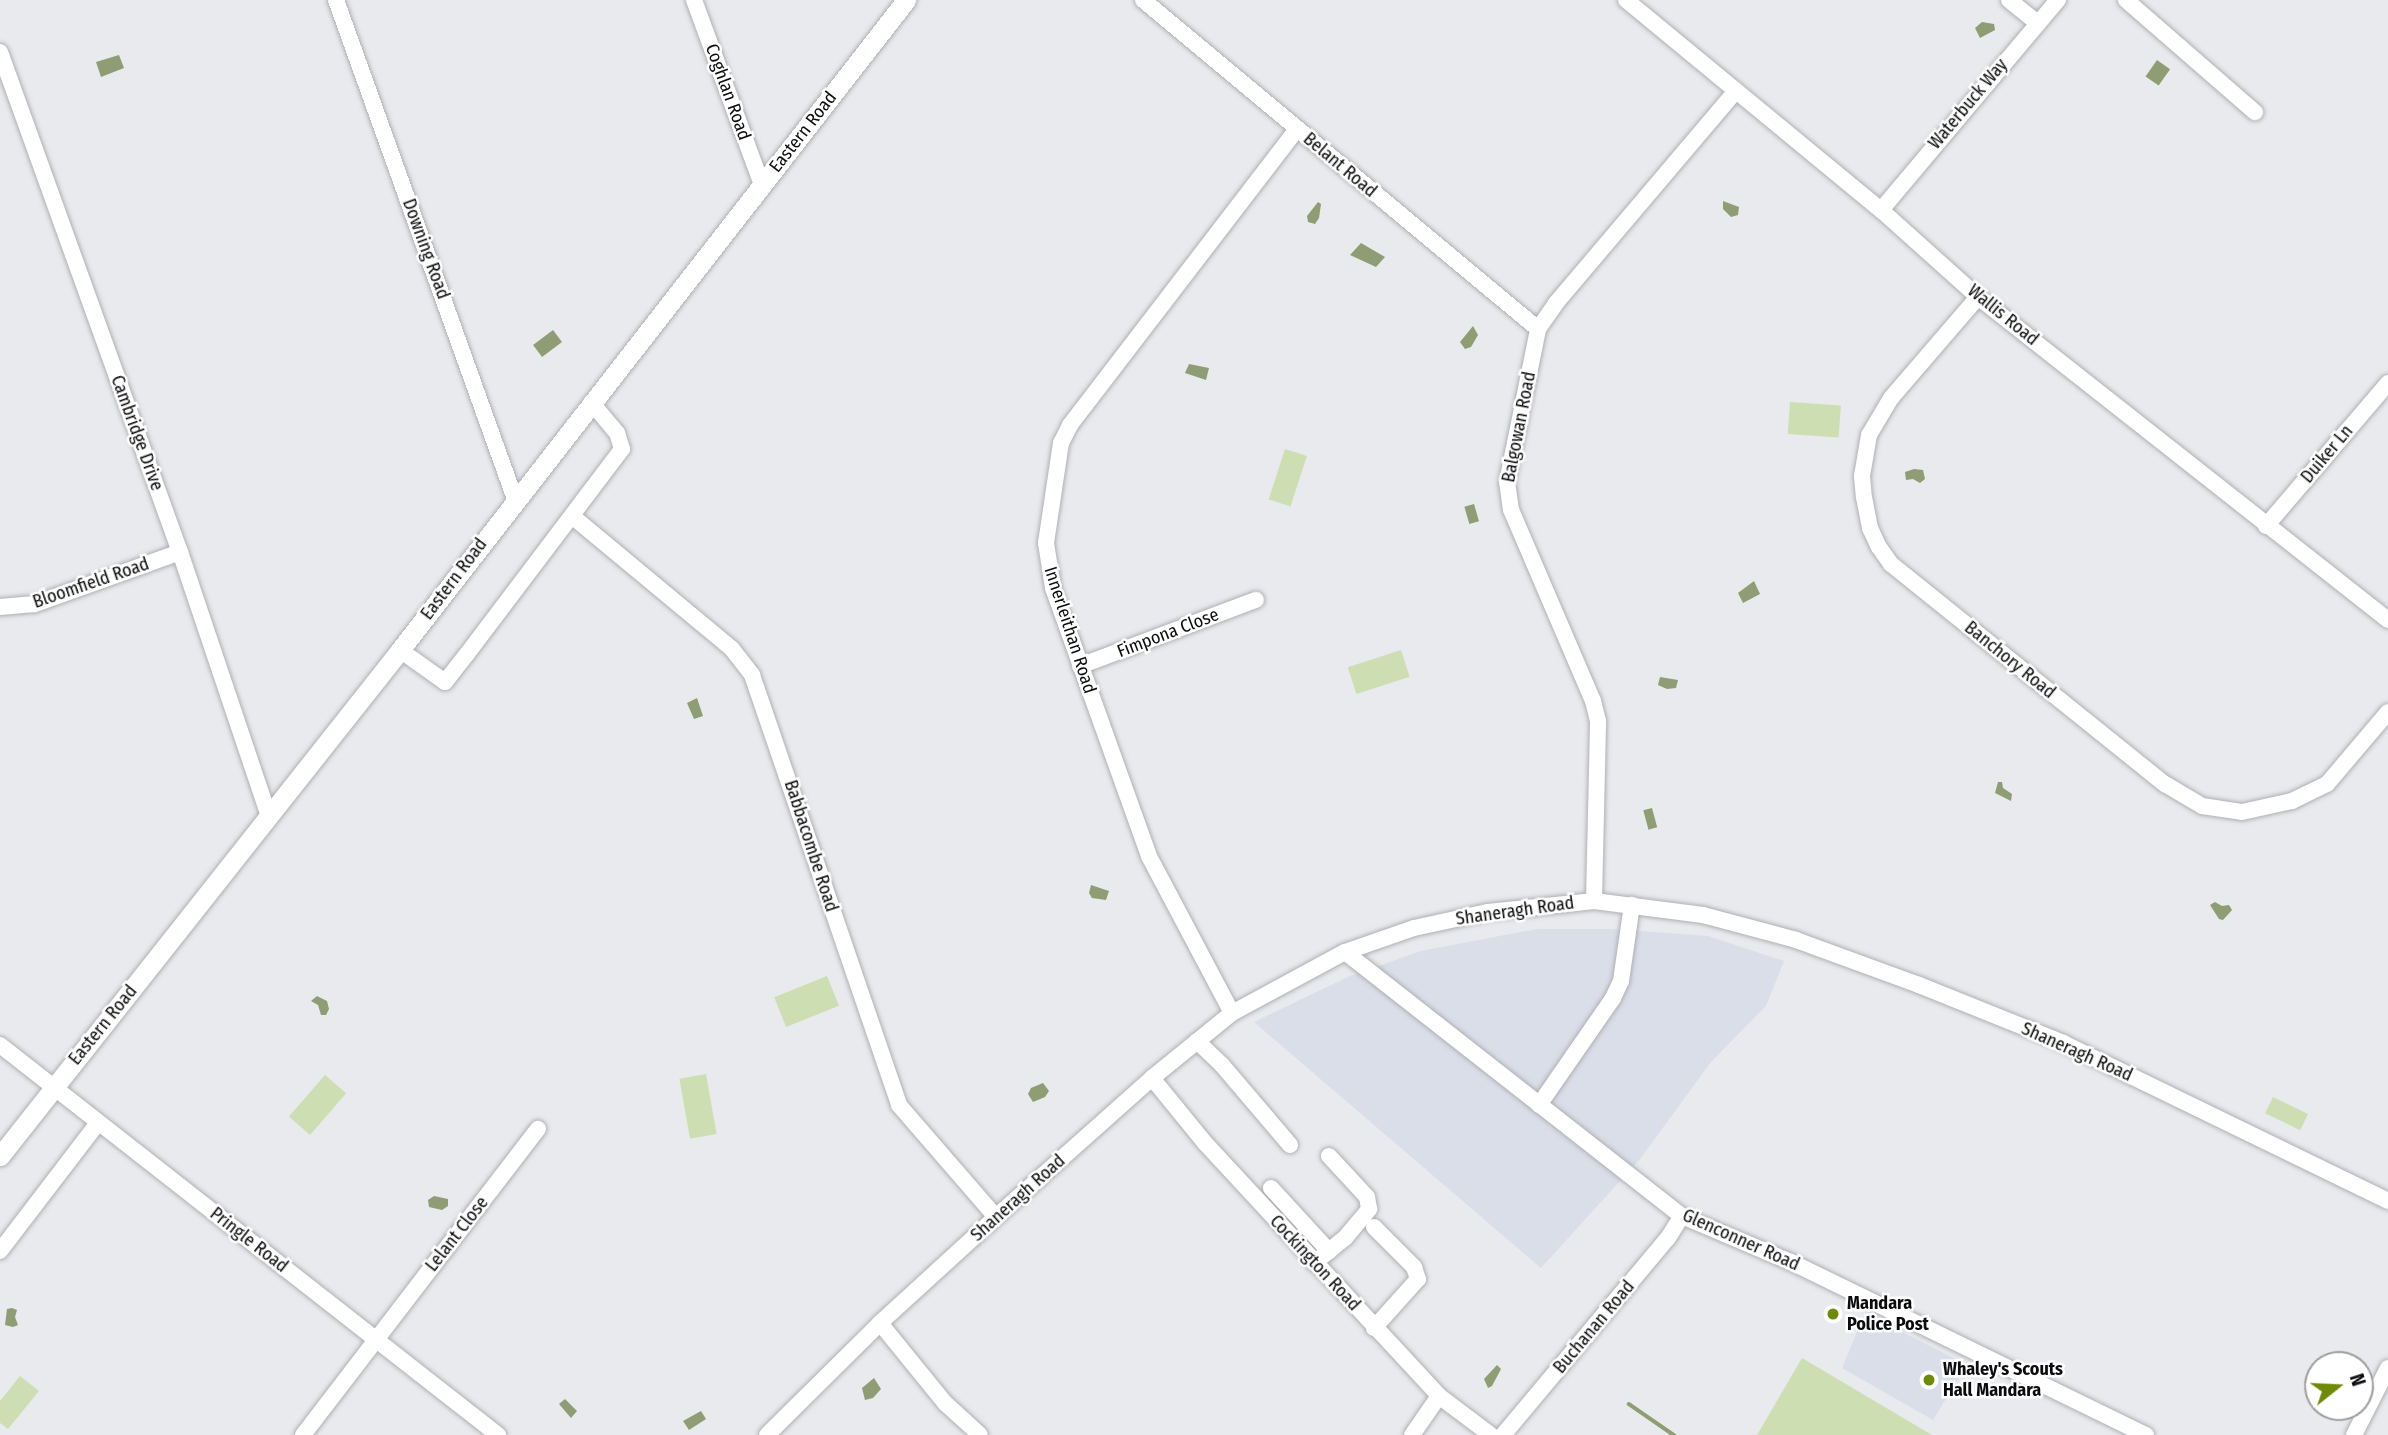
<!DOCTYPE html>
<style>
body{margin:0}
#map{position:relative;width:2388px;height:1435px;overflow:hidden;background:#e8eaee;font-family:"Fira Sans Condensed",sans-serif}
div>[style]{position:absolute}
.built>*{inset:0;background:#d9dee9}
.green>*{inset:0;background:#cedeb3;transform-origin:0 0}
.water>*{inset:0;background:#8e9d73;transform-origin:0 0}
.stream>*{height:3.5px;margin:-1.75px;padding:0 1.75px;transform-origin:1.75px;border-radius:1.75px;background:#8e9d73}
.roads{filter:drop-shadow(0 0 2px #afb0b4) drop-shadow(0 0 2px #afb0b4)}
.minor>*{height:16px;margin:-8px;padding:0 8px;transform-origin:8px;border-radius:8px;background:#fff}
.major>*{height:19px;margin:-9.5px;padding:0 9.5px;transform-origin:9.5px;border-radius:9.5px;background:#fff}
.dots>*{width:19px;height:19px;translate:-50% -50%;box-sizing:border-box;border:4px solid #fff;border-radius:50%}
span{translate:-50% -50%;white-space:nowrap;text-align:center;line-height:1.15;-webkit-text-stroke:5px #fff;paint-order:stroke}
.street-label{font-size:18px;color:#0c0c0e}
.poi-label{font-size:18px;color:#0c0c0e;font-weight:700}
.left{translate:0 -50%;text-align:left}
.north{position:absolute;left:2304px;top:1351px;width:70px;height:70px;box-sizing:border-box;background:#fff;border:2px solid #9e9e9f;border-radius:50%;rotate:72deg;font-size:19px;font-weight:700;line-height:28px;text-align:center;color:#0c0c0e}
.north::after{content:'';display:block;margin:auto;width:24px;height:32px;background:#6d8b07;clip-path:polygon(50% 0,100% 100%,50% 72%,0 100%)}
</style>
<div id="map">
<div class="built">
<div style="clip-path:polygon(1537px 929px,1613px 929px,1708px 936px,1784px 961px,1766px 1006px,1711px 1062px,1640px 1159px,1541px 1268px,1254px 1022px,1350px 976px,1421px 951px)"></div>
<div style="clip-path:polygon(1865px 1313px,1967px 1365px,1933px 1420px,1842px 1368px)"></div>
</div>
<div class="green">
<div style="left:1790px;top:402px;width:51px;height:32px;rotate:4deg"></div>
<div style="left:1285px;top:449px;width:23px;height:53px;rotate:18deg"></div>
<div style="left:1401px;top:650px;width:28px;height:56px;rotate:72deg"></div>
<div style="left:827px;top:976px;width:32px;height:57px;rotate:68deg"></div>
<div style="left:706px;top:1074px;width:61px;height:27px;rotate:80deg"></div>
<div style="left:325px;top:1075px;width:28px;height:55px;rotate:41deg"></div>
<div style="left:2273px;top:1097px;width:39px;height:18px;rotate:26deg"></div>
<div style="clip-path:polygon(1802px 1358px,1932px 1435px,1757px 1435px)"></div>
<div style="clip-path:polygon(20px 1376px,39px 1391px,8px 1429px,0 1423px,0 1401px)"></div>
</div>
<div class="water">
<div style="clip-path:polygon(1982px 22px,1994px 24px,1995px 30px,1980px 38px,1975px 28px)"></div>
<div style="clip-path:polygon(119px 55px,124px 68px,101px 77px,96px 62px)"></div>
<div style="left:2157px;top:60px;width:16px;height:20px;rotate:35deg"></div>
<div style="clip-path:polygon(1723px 201px,1739px 207px,1738px 215px,1731px 217px,1723px 209px)"></div>
<div style="clip-path:polygon(1318px 202px,1321px 204px,1319px 218px,1315px 224px,1308px 222px,1307px 216px)"></div>
<div style="clip-path:polygon(1361px 243px,1385px 257px,1376px 267px,1350px 255px)"></div>
<div style="clip-path:polygon(1473px 326px,1478px 335px,1471px 347px,1465px 349px,1460px 342px)"></div>
<div style="left:553px;top:330px;width:15px;height:25px;rotate:53deg"></div>
<div style="clip-path:polygon(1189px 364px,1209px 368px,1206px 380px,1185px 373px)"></div>
<div style="clip-path:polygon(1914px 469px,1923px 470px,1925px 479px,1920px 483px,1913px 479px,1906px 480px,1905px 472px)"></div>
<div style="left:1474px;top:504px;width:18px;height:10px;rotate:74deg"></div>
<div style="clip-path:polygon(1754px 581px,1760px 594px,1743px 603px,1738px 593px)"></div>
<div style="clip-path:polygon(1660px 677px,1678px 680px,1676px 688px,1667px 689px,1658px 685px)"></div>
<div style="clip-path:polygon(697px 698px,703px 716px,694px 719px,687px 703px)"></div>
<div style="clip-path:polygon(1998px 782px,2002px 782px,2003px 788px,2012px 794px,2011px 801px,1995px 793px)"></div>
<div style="left:1652px;top:808px;width:20px;height:9px;rotate:75deg"></div>
<div style="clip-path:polygon(1091px 885px,1109px 891px,1106px 900px,1092px 898px,1089px 893px)"></div>
<div style="clip-path:polygon(2215px 902px,2222px 906px,2229px 905px,2232px 910px,2223px 920px,2219px 919px,2210px 905px)"></div>
<div style="clip-path:polygon(317px 996px,327px 1001px,329px 1009px,326px 1015px,321px 1015px,318px 1005px,311px 1001px)"></div>
<div style="clip-path:polygon(1043px 1083px,1049px 1091px,1045px 1097px,1033px 1102px,1028px 1094px,1031px 1088px)"></div>
<div style="clip-path:polygon(434px 1196px,448px 1199px,448px 1206px,442px 1210px,429px 1207px,428px 1200px)"></div>
<div style="clip-path:polygon(12px 1308px,17px 1310px,15px 1317px,18px 1325px,13px 1327px,5px 1325px,7px 1309px)"></div>
<div style="clip-path:polygon(1497px 1365px,1501px 1369px,1492px 1386px,1488px 1388px,1484px 1379px)"></div>
<div style="clip-path:polygon(874px 1378px,881px 1389px,873px 1398px,865px 1400px,862px 1388px)"></div>
<div style="clip-path:polygon(565px 1399px,577px 1411px,571px 1418px,559px 1404px)"></div>
<div style="clip-path:polygon(701px 1411px,706px 1419px,689px 1430px,683px 1421px)"></div>
</div>
<div class="stream">
<div style="left:1629px;top:1404px;width:55px;rotate:34.6deg"></div>
</div>
<div class="roads">
<div class="minor">
<div style="left:336px;top:0;width:530px;rotate:70.27deg"></div>
<div style="left:694px;top:0;width:197px;rotate:69.8deg"></div>
<div style="left:1143px;top:0;width:514px;rotate:39.79deg"></div>
<div style="left:1626px;top:0;width:330px;rotate:39.5deg"></div>
<div style="left:1881px;top:210px;width:130px;rotate:41.9deg"></div>
<div style="left:1978px;top:297px;width:522px;rotate:38.23deg"></div>
<div style="left:2009px;top:0;width:35px;rotate:39deg"></div>
<div style="left:2126px;top:0;width:171px;rotate:41deg"></div>
<div style="left:0;top:52px;width:531px;rotate:70.2deg"></div>
<div style="left:180px;top:552px;width:279px;rotate:71.4deg"></div>
<div style="left:1881px;top:210px;width:275px;rotate:-49.9deg"></div>
<div style="left:1978px;top:297px;width:133px;rotate:130.7deg"></div>
<div style="left:1891px;top:398px;width:43px;rotate:120.7deg"></div>
<div style="left:1869px;top:435px;width:42px;rotate:99.7deg"></div>
<div style="left:1862px;top:476px;width:21px;rotate:85deg"></div>
<div style="left:1864px;top:497px;width:32px;rotate:79deg"></div>
<div style="left:1870px;top:528px;width:21px;rotate:65deg"></div>
<div style="left:1879px;top:547px;width:21px;rotate:55deg"></div>
<div style="left:1891px;top:564px;width:351px;rotate:38.8deg"></div>
<div style="left:2165px;top:784px;width:43px;rotate:30.7deg"></div>
<div style="left:2202px;top:806px;width:40px;rotate:8.5deg"></div>
<div style="left:2242px;top:812px;width:51px;rotate:-12.4deg"></div>
<div style="left:2292px;top:801px;width:39px;rotate:-26deg"></div>
<div style="left:2327px;top:784px;width:94px;rotate:-49.7deg"></div>
<div style="left:572px;top:516px;width:208px;rotate:39.7deg"></div>
<div style="left:732px;top:649px;width:33px;rotate:52deg"></div>
<div style="left:752px;top:675px;width:454px;rotate:71.1deg"></div>
<div style="left:899px;top:1105px;width:148px;rotate:49.1deg"></div>
<div style="left:2266px;top:526px;width:188px;rotate:-49.5deg"></div>
<div style="left:0;top:607px;width:35px;rotate:-5deg"></div>
<div style="left:35px;top:604px;width:154px;rotate:-19.7deg"></div>
<div style="left:400px;top:650px;width:55px;rotate:35.4deg"></div>
<div style="left:445px;top:682px;width:36px;rotate:-52deg"></div>
<div style="left:467px;top:654px;width:257px;rotate:-52.9deg"></div>
<div style="left:622px;top:449px;width:17px;rotate:-107deg"></div>
<div style="left:617px;top:433px;width:40px;rotate:-130deg"></div>
<div style="left:1080px;top:666px;width:188px;rotate:-20.6deg"></div>
<div style="left:1594px;top:901px;width:180px;rotate:-88.7deg"></div>
<div style="left:1598px;top:721px;width:21px;rotate:-104deg"></div>
<div style="left:1593px;top:701px;width:208px;rotate:-113.2deg"></div>
<div style="left:1511px;top:510px;width:28px;rotate:-98deg"></div>
<div style="left:1507px;top:482px;width:156px;rotate:-78.5deg"></div>
<div style="left:1538px;top:329px;width:32px;rotate:-55deg"></div>
<div style="left:1556px;top:303px;width:278px;rotate:-49.7deg"></div>
<div style="left:1345px;top:952px;width:428px;rotate:38.1deg"></div>
<div style="left:1682px;top:1216px;width:118px;rotate:22.9deg"></div>
<div style="left:1791px;top:1262px;width:395px;rotate:26deg"></div>
<div style="left:1232px;top:1013px;width:178px;rotate:-117.9deg"></div>
<div style="left:1149px;top:856px;width:285px;rotate:-109.7deg"></div>
<div style="left:1053px;top:588px;width:46px;rotate:-98.8deg"></div>
<div style="left:1046px;top:543px;width:101px;rotate:-81.5deg"></div>
<div style="left:1061px;top:443px;width:20px;rotate:-63deg"></div>
<div style="left:1070px;top:425px;width:373px;rotate:-52.5deg"></div>
<div style="left:1197px;top:1041px;width:35px;rotate:44deg"></div>
<div style="left:1222px;top:1065px;width:105px;rotate:49.6deg"></div>
<div style="left:0;top:1045px;width:633px;rotate:38.07deg"></div>
<div style="left:1152px;top:1078px;width:84px;rotate:50.8deg"></div>
<div style="left:1205px;top:1143px;width:345px;rotate:47.2deg"></div>
<div style="left:1439px;top:1396px;width:65px;rotate:36.9deg"></div>
<div style="left:1539px;top:1105px;width:130px;rotate:-55.3deg"></div>
<div style="left:1613px;top:998px;width:19px;rotate:-65deg"></div>
<div style="left:1621px;top:981px;width:77px;rotate:-81.8deg"></div>
<div style="left:1271px;top:1188px;width:86px;rotate:47.4deg"></div>
<div style="left:1374px;top:1227px;width:57px;rotate:45deg"></div>
<div style="left:1414px;top:1267px;width:13px;rotate:72deg"></div>
<div style="left:1418px;top:1279px;width:66px;rotate:131.9deg"></div>
<div style="left:0;top:1251px;width:161px;rotate:-52.6deg"></div>
<div style="left:1314px;top:1263px;width:40px;rotate:-39deg"></div>
<div style="left:1345px;top:1238px;width:38px;rotate:-50deg"></div>
<div style="left:1369px;top:1209px;width:12px;rotate:-99deg"></div>
<div style="left:1367px;top:1197px;width:56px;rotate:-132.8deg"></div>
<div style="left:880px;top:1323px;width:103px;rotate:50.9deg"></div>
<div style="left:945px;top:1403px;width:47px;rotate:42.4deg"></div>
<div style="left:303px;top:1435px;width:386px;rotate:-52.5deg"></div>
<div style="left:767px;top:1435px;width:159px;rotate:-44.7deg"></div>
<div style="left:880px;top:1323px;width:157px;rotate:-42.4deg"></div>
<div style="left:996px;top:1217px;width:209px;rotate:-41.7deg"></div>
<div style="left:1152px;top:1078px;width:103px;rotate:-39.1deg"></div>
<div style="left:1232px;top:1013px;width:128px;rotate:-28.4deg"></div>
<div style="left:1345px;top:952px;width:73px;rotate:-19.2deg"></div>
<div style="left:1414px;top:928px;width:76px;rotate:-12.2deg"></div>
<div style="left:1488px;top:912px;width:107px;rotate:-5.9deg"></div>
<div style="left:1594px;top:901px;width:110px;rotate:7.3deg"></div>
<div style="left:1703px;top:915px;width:96px;rotate:15deg"></div>
<div style="left:1796px;top:940px;width:131px;rotate:20.1deg"></div>
<div style="left:1919px;top:985px;width:155px;rotate:21.9deg"></div>
<div style="left:2063px;top:1043px;width:361px;rotate:25.9deg"></div>
<div style="left:1412px;top:1435px;width:47px;rotate:-55.3deg"></div>
<div style="left:1503px;top:1435px;width:257px;rotate:-50.1deg"></div>
<div style="left:1668px;top:1238px;width:26px;rotate:-58deg"></div>
<div style="left:2354px;top:1435px;width:75px;rotate:-63.1deg"></div>
</div>
<div class="major">
<div style="left:0;top:1156px;width:645px;rotate:-51.67deg"></div>
<div style="left:400px;top:650px;width:824px;rotate:-52.1deg"></div>
</div>
</div>
<div class="dots">
<div style="left:1833px;top:1314px;background:#6d8b07"></div>
<div style="left:1929px;top:1380px;background:#6d8b07"></div>
</div>
<div class="street-label">
<span style="left:728px;top:92px;rotate:70deg">Coghlan Road</span>
<span style="left:1968px;top:104px;rotate:-50deg">Waterbuck Way</span>
<span style="left:803px;top:132px;rotate:-52deg">Eastern Road</span>
<span style="left:1340px;top:165px;rotate:40deg">Belant Road</span>
<span style="left:426px;top:249px;rotate:70deg">Downing Road</span>
<span style="left:2003px;top:315px;rotate:39deg">Wallis Road</span>
<span style="left:1519px;top:427px;rotate:-79deg">Balgowan Road</span>
<span style="left:137px;top:433px;rotate:70deg">Cambridge Drive</span>
<span style="left:2327px;top:454px;rotate:-50deg">Duiker Ln</span>
<span style="left:454px;top:579px;rotate:-53deg">Eastern Road</span>
<span style="left:91px;top:583px;rotate:-19deg">Bloomfield Road</span>
<span style="left:1070px;top:630px;rotate:72deg">Innerleithan Road</span>
<span style="left:1168px;top:633px;rotate:-21deg">Fimpona Close</span>
<span style="left:2010px;top:660px;rotate:39deg">Banchory Road</span>
<span style="left:811px;top:846px;rotate:72deg">Babbacombe Road</span>
<span style="left:1515px;top:911px;rotate:-8deg">Shaneragh Road</span>
<span style="left:103px;top:1025px;rotate:-51deg">Eastern Road</span>
<span style="left:2077px;top:1052px;rotate:24deg">Shaneragh Road</span>
<span style="left:1018px;top:1198px;rotate:-42deg">Shaneragh Road</span>
<span style="left:457px;top:1234px;rotate:-52deg">Lelant Close</span>
<span style="left:249px;top:1240px;rotate:38deg">Pringle Road</span>
<span style="left:1741px;top:1240px;rotate:24deg">Glenconner Road</span>
<span style="left:1315px;top:1263px;rotate:47deg">Cockington Road</span>
<span style="left:1594px;top:1327px;rotate:-50deg">Buchanan Road</span>
</div>
<div class="poi-label">
<span class="left" style="left:1847px;top:1314px">Mandara<br>Police Post</span>
<span class="left" style="left:1943px;top:1380px">Whaley's Scouts<br>Hall Mandara</span>
</div>
<div class="north">N</div>
</div>
